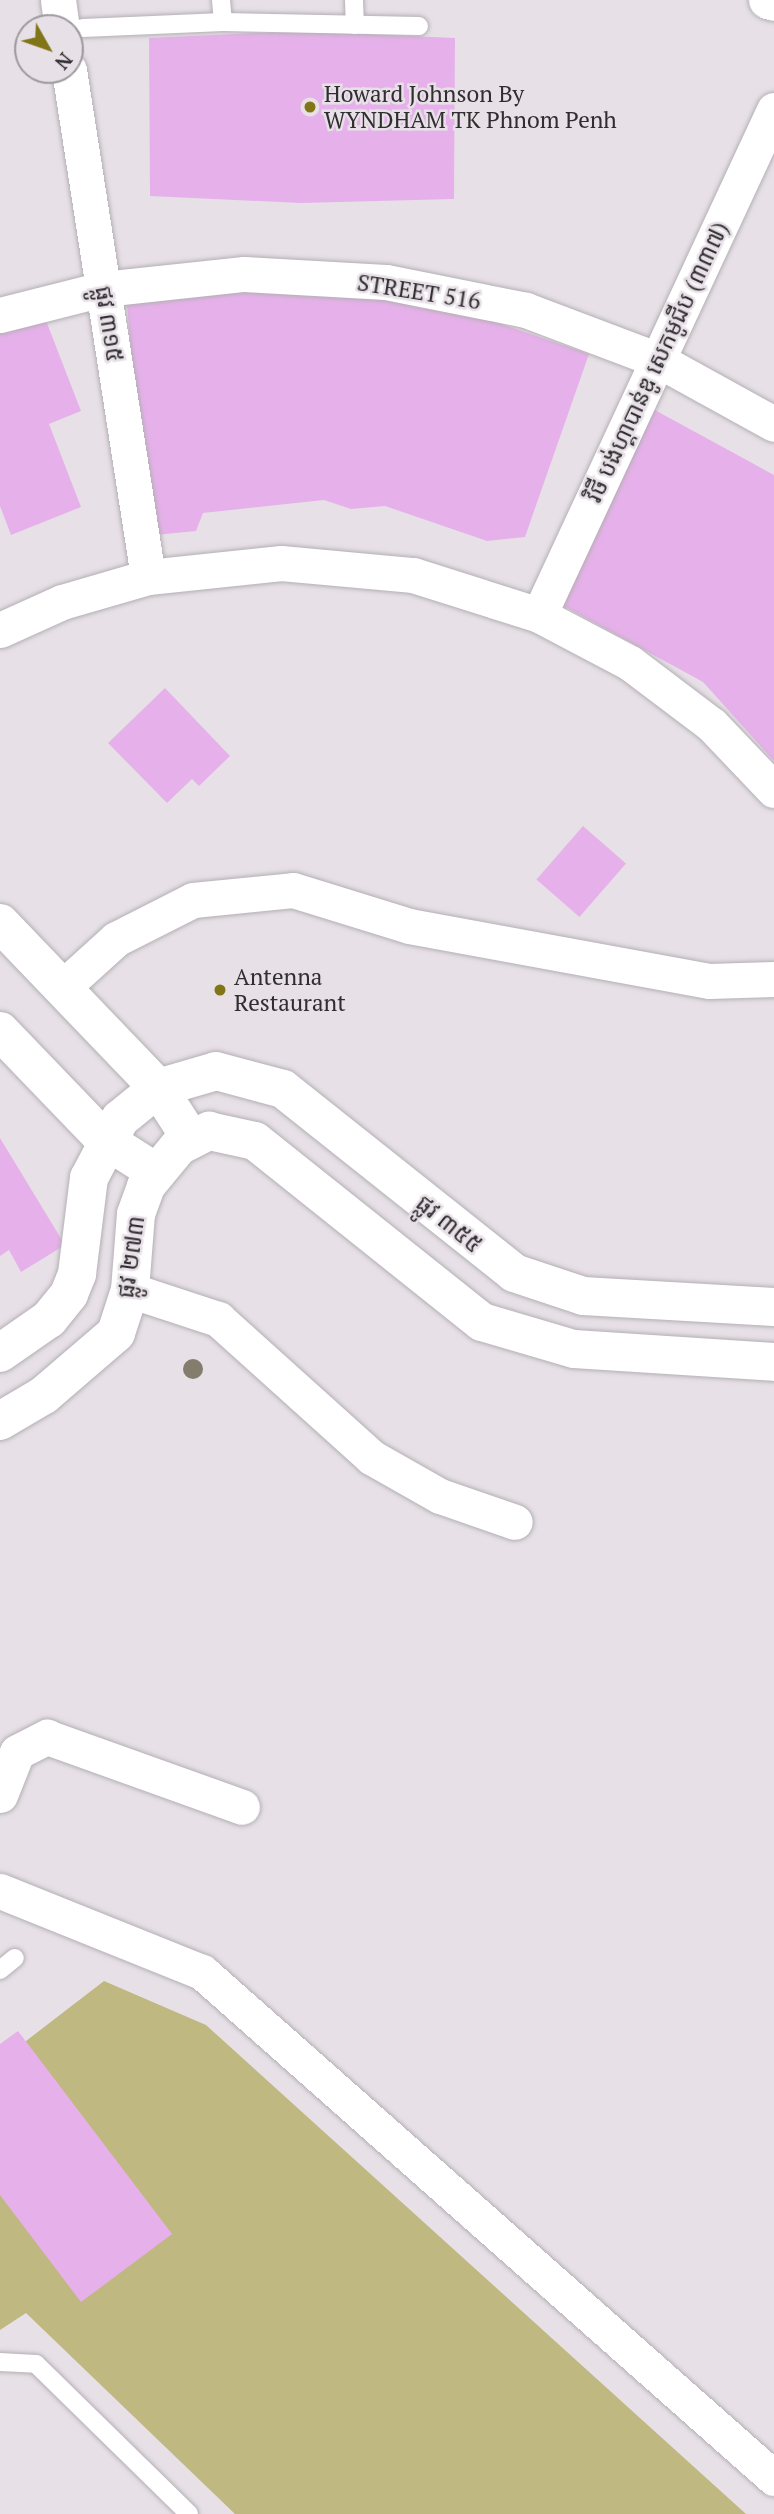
<!DOCTYPE html>
<meta charset="utf-8">
<style>
body{margin:0}
#map{position:relative;width:774px;height:2514px;overflow:hidden;background:#e7e1e7;font-family:"PT Serif","Noto Sans Khmer",serif}
div>[style]{position:absolute}
.green>*{inset:0;background:#c0b881}
.building>*{inset:0;background:#e6b1ea;transform-origin:0 0}
.roads{filter:drop-shadow(0 0 2px #b4afb5) drop-shadow(0 0 2px #b4afb5)}
.service>*{height:18px;margin:-9px;padding:0 9px;transform-origin:9px;border-radius:9px;background:#fff}
.minor>*{height:35px;margin:-17.5px;padding:0 17.5px;transform-origin:17.5px;border-radius:17.5px;background:#fff}
.tertiary>*{height:38px;margin:-19px;padding:0 19px;transform-origin:19px;border-radius:19px;background:#fff}
.secondary>*{height:38px;margin:-19px;padding:0 19px;transform-origin:19px;border-radius:19px;background:#fff}
.primary>*{height:38px;margin:-19px;padding:0 19px;transform-origin:19px;border-radius:19px;background:#fff}
.trees>*{width:20px;height:20px;margin:-10px;border-radius:50%;background:#827d6d}
.dots>*{width:19px;height:19px;translate:-50% -50%;box-sizing:border-box;border:4px solid #e7e1e7;border-radius:50%}
span{translate:-50% -50%;white-space:nowrap;text-align:center;line-height:1.15;-webkit-text-stroke:5px #e7e1e7;paint-order:stroke}
.poi-label{font-size:23px;color:#312e31}
.left{translate:0 -50%;text-align:left}
.street-label{font-size:23px;color:#312e31}
.north{position:absolute;left:14px;top:14px;width:70px;height:70px;box-sizing:border-box;background:#e7e1e7;border:2px solid #9e999e;border-radius:50%;rotate:130deg;font-size:19px;font-weight:700;line-height:28px;text-align:center;color:#312e31}
.north::after{content:'';display:block;margin:auto;width:24px;height:32px;background:#817518;clip-path:polygon(50% 0,100% 100%,50% 72%,0 100%)}
</style>
<div id="map">
<div class="green">
<div style="clip-path:polygon(104px 1981px,206px 2025px,746px 2514px,235px 2514px,26px 2313px,0 2330px,0 2061px)"></div>
</div>
<div class="building">
<div style="clip-path:polygon(300px 31px,455px 38px,454px 199px,301px 203px,150px 196px,149px 38px)"></div>
<div style="clip-path:polygon(388px 285px,589px 354px,525px 537px,487px 541px,385px 506px,351px 509px,324px 500px,203px 513px,196px 531px,145px 536px,126px 290px)"></div>
<div style="clip-path:polygon(40px 305px,81px 411px,49px 424px,81px 507px,11px 535px,0 506px,0 321px)"></div>
<div style="clip-path:polygon(653px 409px,774px 475px,774px 761px,703px 682px,562px 605px,571px 590px,558px 583px)"></div>
<div style="clip-path:polygon(165px 688px,230px 756px,199px 786px,192px 779px,167px 803px,108px 743px)"></div>
<div style="left:583px;top:826px;width:57px;height:71px;rotate:41deg"></div>
<div style="clip-path:polygon(0 1138px,65px 1245px,21px 1272px,9px 1250px,0 1256px)"></div>
<div style="clip-path:polygon(18px 2031px,172px 2234px,81px 2302px,0 2195px,0 2044px)"></div>
</div>
<div class="roads">
<div class="service">
<div style="left:221px;top:0;width:22px;rotate:85deg"></div>
<div style="left:354px;top:0;width:25px;rotate:88deg"></div>
<div style="left:83px;top:28px;width:140px;rotate:-2.5deg"></div>
<div style="left:223px;top:22px;width:196px;rotate:1.2deg"></div>
<div style="left:0;top:1970px;width:19px;rotate:-39deg"></div>
<div style="left:0;top:2362px;width:36px;rotate:3deg"></div>
<div style="left:36px;top:2364px;width:214px;rotate:44.4deg"></div>
</div>
<div class="minor">
<div style="left:58px;top:0;width:28px;rotate:82deg"></div>
<div style="left:69px;top:70px;width:513px;rotate:81.14deg"></div>
<div style="left:0;top:315px;width:106px;rotate:-14.2deg"></div>
<div style="left:103px;top:289px;width:142px;rotate:-6.1deg"></div>
<div style="left:244px;top:274px;width:142px;rotate:3.2deg"></div>
<div style="left:386px;top:282px;width:143px;rotate:11.3deg"></div>
<div style="left:526px;top:310px;width:141px;rotate:20.7deg"></div>
<div style="left:658px;top:360px;width:132px;rotate:28.9deg"></div>
<div style="left:539px;top:615px;width:557px;rotate:-65.05deg"></div>
<div style="left:0;top:630px;width:68px;rotate:-24.3deg"></div>
<div style="left:62px;top:602px;width:90px;rotate:-16.2deg"></div>
<div style="left:148px;top:577px;width:134px;rotate:-6deg"></div>
<div style="left:281px;top:563px;width:133px;rotate:5.2deg"></div>
<div style="left:413px;top:575px;width:132px;rotate:17.6deg"></div>
<div style="left:539px;top:615px;width:103px;rotate:27.8deg"></div>
<div style="left:630px;top:663px;width:103px;rotate:37.1deg"></div>
<div style="left:712px;top:725px;width:90px;rotate:46.4deg"></div>
<div style="left:62px;top:988px;width:73px;rotate:-42.2deg"></div>
<div style="left:116px;top:939px;width:86px;rotate:-26.9deg"></div>
<div style="left:193px;top:900px;width:100px;rotate:-5.7deg"></div>
<div style="left:293px;top:890px;width:121px;rotate:17.2deg"></div>
<div style="left:409px;top:926px;width:305px;rotate:10.4deg"></div>
<div style="left:709px;top:981px;width:65px;rotate:-1.8deg"></div>
<div style="left:130px;top:1290px;width:93px;rotate:18.2deg"></div>
<div style="left:218px;top:1319px;width:206px;rotate:42deg"></div>
<div style="left:371px;top:1457px;width:79px;rotate:29.5deg"></div>
<div style="left:440px;top:1496px;width:79px;rotate:19.1deg"></div>
<div style="left:0;top:1795px;width:46px;rotate:-68.4deg"></div>
<div style="left:17px;top:1752px;width:34px;rotate:-27deg"></div>
<div style="left:47px;top:1737px;width:207px;rotate:19.7deg"></div>
<div style="left:0;top:1891px;width:218px;rotate:21.9deg"></div>
<div style="left:202px;top:1972px;width:764px;rotate:41.5deg"></div>
</div>
<div class="tertiary">
<div style="left:768px;top:0;width:6px;rotate:18deg"></div>
</div>
<div class="secondary">
<div style="left:0;top:923px;width:228px;rotate:46.2deg"></div>
<div style="left:158px;top:1088px;width:61px;rotate:57.1deg"></div>
<div style="left:0;top:1031px;width:150px;rotate:46.1deg"></div>
<div style="left:104px;top:1139px;width:59px;rotate:32.6deg"></div>
</div>
<div class="primary">
<div style="left:0;top:1353px;width:60px;rotate:-34.8deg"></div>
<div style="left:49px;top:1319px;width:32px;rotate:-51deg"></div>
<div style="left:69px;top:1294px;width:22px;rotate:-68deg"></div>
<div style="left:77px;top:1274px;width:97px;rotate:-82.9deg"></div>
<div style="left:89px;top:1178px;width:67px;rotate:-62.3deg"></div>
<div style="left:120px;top:1119px;width:49px;rotate:-39.2deg"></div>
<div style="left:158px;top:1088px;width:60px;rotate:-16.3deg"></div>
<div style="left:216px;top:1071px;width:69px;rotate:15deg"></div>
<div style="left:283px;top:1089px;width:295px;rotate:38.5deg"></div>
<div style="left:514px;top:1273px;width:73px;rotate:18.4deg"></div>
<div style="left:583px;top:1296px;width:191px;rotate:3.3deg"></div>
<div style="left:0;top:1421px;width:51px;rotate:-30.6deg"></div>
<div style="left:44px;top:1395px;width:95px;rotate:-40.7deg"></div>
<div style="left:116px;top:1333px;width:45px;rotate:-72deg"></div>
<div style="left:130px;top:1290px;width:76px;rotate:-85.5deg"></div>
<div style="left:136px;top:1214px;width:30px;rotate:-70deg"></div>
<div style="left:146px;top:1186px;width:52px;rotate:-50.5deg"></div>
<div style="left:179px;top:1146px;width:34px;rotate:-27deg"></div>
<div style="left:209px;top:1131px;width:47px;rotate:12.3deg"></div>
<div style="left:255px;top:1141px;width:290px;rotate:38.6deg"></div>
<div style="left:482px;top:1322px;width:96px;rotate:16.4deg"></div>
<div style="left:574px;top:1349px;width:200px;rotate:3.7deg"></div>
</div>
</div>
<div class="trees">
<div style="left:193px;top:1369px"></div>
</div>
<div class="dots">
<div style="left:310px;top:107px;background:#817518"></div>
<div style="left:220px;top:990px;background:#817518"></div>
</div>
<div class="poi-label">
<span class="left" style="left:324px;top:107px">Howard Johnson By<br>WYNDHAM TK Phnom Penh</span>
<span class="left" style="left:234px;top:990px">Antenna<br>Restaurant</span>
</div>
<div class="street-label">
<span style="left:419px;top:292px;rotate:9deg">STREET 516</span>
<span style="left:109px;top:324px;rotate:81deg">ផ្លូវ ៣១៥</span>
<span style="left:657px;top:362px;rotate:-65deg">វិថី បង់ហ្គាបាន់ឌូ សេកមូជីប (៣៣៧)</span>
<span style="left:449px;top:1224px;rotate:39deg">ផ្លូវ ៣៥៥</span>
<span style="left:131px;top:1257px;rotate:-82deg">ផ្លូវ ២៧៣</span>
</div>
<div class="north">N</div>
</div>
